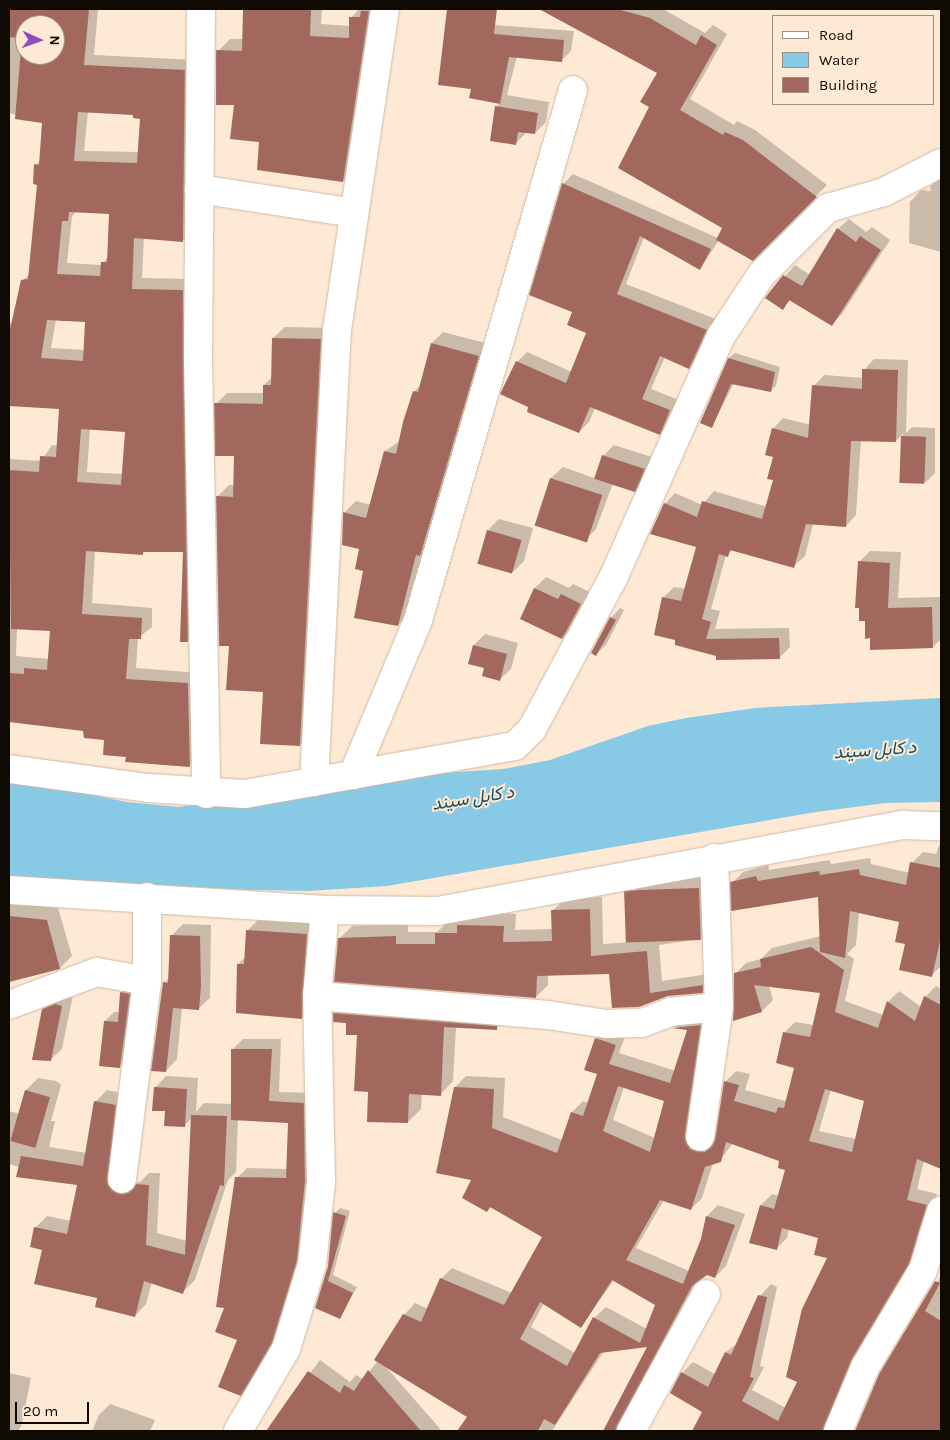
<!DOCTYPE html>
<meta charset="utf-8">
<style>
body{margin:0}
#map{position:relative;width:950px;height:1440px;overflow:hidden;background:#fde9d4;font-family:Karla,Vazirmatn,sans-serif}
div>[style]{position:absolute}
.water>*{inset:0;background:#88cae5}
.shadow>*{inset:0;background:#0003}
.building>*{inset:0;background:#a2685e;transform-origin:0 0}
.roads{filter:drop-shadow(0 0 1px #cfbaa7) drop-shadow(0 0 1px #cfbaa7)}
.minor>*{height:28px;margin:-14px;padding:0 14px;transform-origin:14px;border-radius:14px;background:#fff}
span{translate:-50% -50%;white-space:nowrap;text-align:center;line-height:1.15;-webkit-text-stroke:4px #fde9d4;paint-order:stroke}
.water-label{font-size:18px;color:#1a5063;font-style:italic}
.frame{position:absolute;inset:0;border:10px solid #100a04;pointer-events:none}
.legend{position:absolute;left:772px;top:15px;width:162px;height:90px;box-sizing:border-box;background:#fde9d4;border:1px solid #9e9081;margin:0;padding:6px 9px;list-style:none;font-size:15px;color:#100a04}
.legend li{display:flex;align-items:center;gap:10px;height:25px}
.legend b{width:25px;border:1px solid #9e9081}
.north{position:absolute;left:15px;top:15px;width:50px;height:50px;box-sizing:border-box;background:#fde9d4;border:1px solid #9e9081;border-radius:50%;rotate:92deg;font-size:14px;font-weight:700;line-height:20px;text-align:center;color:#100a04}
.north::after{content:'';display:block;margin:auto;width:18px;height:22px;background:#8c4bc0;clip-path:polygon(50% 0,100% 100%,50% 72%,0 100%)}
.scale{position:absolute;left:15px;top:1402px;width:74px;height:22px;box-sizing:border-box;border:2px solid #100a04;border-top:0;padding-left:6px;font-size:15px;line-height:18px;white-space:nowrap;color:#100a04;-webkit-text-stroke:4px #fde9d4;paint-order:stroke}
</style>
<div id="map">
<div class="water">
<div style="clip-path:polygon(941px 698px,941px 802px,886px 803px,816px 812px,387px 886px,308px 891px,249px 890px,9px 877px,9px 776px,126px 802px,179px 807px,410px 775px,504px 769px,550px 760px,648px 726px,686px 718px,755px 708px)"></div>
</div>
<div class="shadow">
<div style="clip-path:polygon(evenodd,9px 9px,98px 9px,94px 55px,195px 60px,194px 230px,183px 240px,144px 238px,142px 278px,193px 279px,198px 630px,187px 641px,184px 550px,145px 551px,142px 554px,95px 551px,92px 603px,152px 608px,152px 627px,138px 638px,136px 668px,199px 673px,200px 755px,189px 766px,127px 755px,106px 739px,84px 730px,9px 721px,9px 459px,41px 461px,52px 445px,58px 446px,60px 408px,9px 404px,9px 323px,14px 323px,22px 281px,30px 274px,38px 183px,36px 165px,41px 160px,43px 122px,9px 113px,9px 9px,25px 25px,55px 25px,55px 55px,25px 55px,25px 25px,9px 9px,88px 112px,134px 114px,141px 118px,139px 152px,84px 151px,88px 112px,9px 9px,77px 211px,110px 213px,108px 256px,102px 265px,67px 263px,72px 216px,77px 211px,9px 9px,56px 320px,86px 321px,85px 350px,51px 348px,56px 320px,9px 9px,90px 428px,126px 431px,123px 474px,87px 472px,90px 428px,9px 9px,17px 628px,52px 630px,49px 659px,16px 656px,17px 628px)"></div>
<div style="clip-path:polygon(245px 9px,322px 9px,321px 24px,350px 26px,351px 18px,359px 9px,379px 9px,355px 169px,343px 181px,261px 141px,235px 104px,218px 51px,230px 39px,243px 39px)"></div>
<div style="clip-path:polygon(556px 9px,663px 9px,705px 33px,713px 25px,727px 34px,690px 99px,734px 125px,737px 121px,755px 130px,827px 185px,753px 259px,719px 240px,700px 269px,644px 237px,626px 284px,716px 319px,699px 358px,689px 368px,665px 357px,651px 389px,679px 400px,669px 424px,659px 434px,595px 408px,589px 422px,579px 432px,530px 406px,517px 362px,527px 352px,572px 372px,588px 332px,573px 311px,563px 184px,573px 174px,718px 238px,724px 227px,651px 107px,658px 72px,555px 16px)"></div>
<div style="clip-path:polygon(455px 22px,574px 31px,571px 51px,561px 61px,517px 56px,507px 95px,549px 102px,546px 122px,535px 133px,526px 133px,515px 144px,496px 107px,500px 103px,472px 88px)"></div>
<div style="clip-path:polygon(941px 176px,941px 252px,909px 243px,910px 202px,921px 190px,931px 191px,930px 187px)"></div>
<div style="clip-path:polygon(849px 219px,866px 232px,872px 227px,890px 240px,842px 314px,832px 324px,791px 300px,783px 308px,766px 298px,795px 265px,810px 275px,838px 229px)"></div>
<div style="clip-path:polygon(285px 327px,332px 328px,311px 734px,300px 745px,230px 645px,217px 497px,229px 485px,234px 485px,235px 455px,216px 404px,227px 393px,264px 393px,264px 385px,272px 377px,273px 338px)"></div>
<div style="clip-path:polygon(443px 332px,489px 344px,409px 614px,398px 625px,364px 570px,361px 548px,343px 544px,345px 512px,356px 501px,371px 505px,385px 451px,400px 441px,415px 391px,421px 384px,432px 343px)"></div>
<div style="clip-path:polygon(735px 353px,780px 367px,776px 386px,770px 391px,734px 383px,712px 426px,729px 358px)"></div>
<div style="clip-path:polygon(874px 359px,908px 360px,906px 433px,912px 427px,935px 428px,935px 473px,926px 482px,902px 482px,903px 434px,896px 441px,861px 440px,856px 515px,846px 526px,813px 524px,805px 556px,794px 566px,733px 550px,726px 555px,711px 609px,720px 611px,715px 629px,789px 628px,790px 647px,779px 658px,717px 655px,663px 598px,674px 587px,686px 589px,697px 546px,665px 504px,675px 493px,702px 505px,714px 491px,767px 507px,774px 480px,773px 429px,783px 418px,811px 425px,814px 386px,824px 375px,864px 378px,864px 370px)"></div>
<div style="clip-path:polygon(614px 445px,655px 458px,645px 479px,634px 490px,613px 483px,596px 529px,585px 540px,539px 526px,551px 478px,563px 467px,594px 478px,603px 456px)"></div>
<div style="clip-path:polygon(499px 519px,533px 528px,524px 561px,513px 572px,488px 530px)"></div>
<div style="clip-path:polygon(870px 551px,901px 552px,898px 598px,941px 597px,941px 639px,933px 647px,872px 637px,859px 562px)"></div>
<div style="clip-path:polygon(546px 577px,569px 588px,573px 584px,592px 593px,573px 627px,562px 638px,521px 618px,535px 588px)"></div>
<div style="clip-path:polygon(620px 608px,624px 610px,606px 645px,596px 654px,611px 618px)"></div>
<div style="clip-path:polygon(485px 634px,518px 643px,511px 669px,499px 680px,485px 667px,474px 645px)"></div>
<div style="clip-path:polygon(evenodd,941px 841px,941px 966px,931px 976px,907px 943px,901px 921px,859px 912px,856px 945px,847px 954px,854px 959px,845px 1001px,883px 1015px,888px 1002px,899px 991px,921px 1007px,925px 997px,936px 986px,941px 989px,941px 1168px,924px 1161px,917px 1189px,937px 1194px,932px 1209px,921px 1220px,855px 1203px,922px 1242px,862px 1347px,839px 1431px,693px 1431px,703px 1412px,671px 1393px,682px 1373px,693px 1362px,715px 1374px,726px 1352px,739px 1342px,760px 1296px,771px 1284px,777px 1287px,760px 1366px,764px 1367px,752px 1390px,786px 1408px,799px 1382px,829px 1257px,819px 1237px,789px 1229px,787px 1238px,776px 1249px,750px 1243px,761px 1205px,772px 1194px,779px 1196px,786px 1169px,781px 1160px,733px 1143px,720px 1160px,713px 1163px,702px 1198px,691px 1209px,664px 1200px,636px 1248px,689px 1271px,703px 1239px,707px 1216px,718px 1205px,745px 1214px,726px 1266px,715px 1277px,707px 1274px,700px 1279px,628px 1411px,630px 1431px,605px 1431px,649px 1345px,604px 1351px,552px 1431px,544px 1431px,519px 1418px,507px 1431px,458px 1431px,468px 1417px,386px 1367px,442px 1431px,267px 1431px,320px 1360px,350px 1382px,356px 1375px,363px 1379px,378px 1361px,375px 1360px,404px 1315px,415px 1303px,428px 1309px,441px 1279px,452px 1268px,512px 1293px,543px 1236px,492px 1206px,487px 1211px,473px 1179px,455px 1087px,466px 1076px,505px 1078px,503px 1117px,562px 1140px,572px 1112px,583px 1101px,588px 1103px,599px 1073px,596px 1039px,607px 1028px,626px 1034px,619px 1053px,676px 1071px,689px 1029px,675px 1027px,685px 1017px,711px 1014px,701px 1138px,715px 1141px,725px 1082px,736px 1071px,750px 1074px,745px 1090px,785px 1101px,788px 1098px,796px 1067px,784px 1033px,795px 1022px,814px 1025px,822px 992px,769px 986px,773px 1000px,762px 1011px,734px 1019px,735px 974px,746px 963px,761px 959px,772px 948px,821px 936px,819px 896px,732px 883px,743px 872px,768px 865px,769px 870px,830px 860px,831px 864px,870px 858px,871px 864px,910px 873px,912px 863px,923px 852px,936px 854px,941px 841px,624px 1087px,665px 1100px,655px 1138px,613px 1120px,624px 1087px,941px 841px,831px 1090px,866px 1100px,856px 1139px,819px 1131px,831px 1090px,941px 841px,614px 1280px,657px 1304px,647px 1329px,606px 1307px,594px 1318px,575px 1353px,531px 1327px,544px 1303px,581px 1326px,614px 1280px)"></div>
<div style="clip-path:polygon(716px 872px,717px 922px,701px 939px,659px 945px,662px 981px,715px 973px,715px 979px,702px 992px,668px 995px,639px 1006px,610px 972px,548px 975px,548px 985px,536px 997px,339px 939px,352px 926px,408px 924px,408px 932px,437px 932px,449px 921px,463px 921px,471px 913px,516px 914px,515px 930px,553px 929px,552px 911px,565px 899px,602px 897px,603px 944px,632px 942px,626px 900px,643px 883px)"></div>
<div style="clip-path:polygon(9px 903px,58px 908px,72px 956px,60px 968px,9px 980px)"></div>
<div style="clip-path:polygon(258px 920px,317px 924px,312px 1007px,301px 1018px,238px 964px,246px 957px,247px 931px)"></div>
<div style="clip-path:polygon(183px 924px,211px 925px,210px 998px,198px 1009px,182px 1008px,177px 1059px,166px 1071px,164px 983px,170px 977px,171px 936px)"></div>
<div style="clip-path:polygon(131px 983px,139px 984px,130px 1057px,120px 1066px,105px 1021px,114px 1012px,120px 1012px,121px 993px)"></div>
<div style="clip-path:polygon(73px 995px,62px 1049px,50px 1060px,43px 1010px,55px 998px)"></div>
<div style="clip-path:polygon(347px 1000px,509px 1016px,496px 1029px,456px 1027px,453px 1081px,440px 1095px,422px 1094px,421px 1109px,408px 1122px,370px 1091px,358px 1034px,347px 1021px,334px 1014px)"></div>
<div style="clip-path:polygon(243px 1039px,281px 1039px,279px 1092px,313px 1093px,306px 1250px,281px 1331px,250px 1384px,240px 1394px,238px 1339px,225px 1307px,237px 1178px,247px 1168px,288px 1169px,290px 1122px,238px 1119px,236px 1172px,228px 1180px,195px 1280px,183px 1292px,152px 1282px,146px 1304px,135px 1316px,99px 1297px,44px 1249px,35px 1228px,47px 1216px,71px 1221px,78px 1184px,9px 1164px,9px 1111px,20px 1114px,26px 1090px,38px 1078px,56px 1081px,61px 1085px,51px 1121px,55px 1121px,49px 1147px,87px 1153px,95px 1102px,107px 1090px,127px 1094px,133px 1183px,140px 1182px,149px 1173px,160px 1173px,157px 1233px,187px 1241px,192px 1118px,184px 1126px,166px 1110px,155px 1088px,166px 1076px,198px 1078px,196px 1112px,204px 1103px,232px 1104px,233px 1049px)"></div>
<div style="clip-path:polygon(340px 1208px,350px 1211px,333px 1275px,357px 1287px,340px 1317px,316px 1307px,329px 1266px,335px 1213px)"></div>
<div style="clip-path:polygon(941px 1276px,941px 1431px,856px 1431px,880px 1375px)"></div>
<div style="clip-path:polygon(9px 1373px,31px 1378px,21px 1427px,17px 1431px,9px 1431px)"></div>
<div style="clip-path:polygon(110px 1404px,155px 1420px,150px 1431px,92px 1431px,99px 1415px)"></div>
</div>
<div class="building">
<div style="clip-path:polygon(evenodd,9px 9px,89px 9px,84px 65px,185px 70px,183px 242px,134px 238px,132px 289px,183px 290px,188px 642px,180px 642px,183px 552px,143px 552px,143px 555px,86px 551px,82px 614px,142px 618px,141px 639px,129px 639px,126px 679px,188px 683px,190px 767px,125px 762px,126px 757px,103px 755px,104px 740px,84px 738px,83px 731px,9px 722px,9px 673px,24px 674px,24px 668px,47px 670px,50px 631px,11px 629px,9px 470px,39px 472px,40px 456px,56px 457px,59px 409px,9px 406px,9px 334px,21px 280px,28px 279px,37px 185px,33px 184px,34px 164px,39px 165px,42px 123px,15px 119px,22px 38px,9px 37px,9px 9px,25px 25px,55px 25px,55px 55px,25px 55px,25px 25px,9px 9px,78px 112px,133px 115px,133px 118px,140px 119px,137px 163px,74px 161px,78px 112px,9px 9px,69px 212px,109px 214px,107px 262px,101px 262px,100px 276px,57px 274px,62px 221px,68px 221px,69px 212px,9px 9px,47px 320px,85px 322px,83px 361px,41px 358px,47px 320px,9px 9px,81px 429px,125px 432px,121px 485px,77px 482px,81px 429px)"></div>
<div style="clip-path:polygon(243px 9px,311px 9px,310px 36px,349px 38px,349px 17px,360px 17px,361px 11px,369px 11px,343px 182px,257px 170px,259px 142px,230px 139px,234px 105px,216px 105px,216px 50px,242px 51px)"></div>
<div style="clip-path:polygon(447px 9px,497px 9px,494px 34px,564px 40px,562px 62px,509px 57px,500px 104px,469px 98px,471px 89px,438px 85px)"></div>
<div style="clip-path:polygon(539px 9px,617px 9px,650px 18px,696px 45px,701px 35px,717px 45px,680px 110px,723px 135px,725px 132px,743px 140px,817px 197px,753px 261px,716px 240px,722px 228px,618px 168px,649px 107px,640px 102px,657px 73px)"></div>
<div style="clip-path:polygon(495px 106px,538px 113px,535px 134px,518px 132px,516px 145px,490px 141px)"></div>
<div style="clip-path:polygon(562px 183px,711px 249px,700px 270px,640px 236px,617px 294px,707px 330px,689px 369px,660px 356px,642px 399px,670px 410px,660px 435px,590px 407px,579px 433px,527px 412px,528px 407px,500px 394px,516px 361px,566px 383px,586px 333px,567px 325px,572px 312px,529px 295px)"></div>
<div style="clip-path:polygon(837px 228px,856px 242px,860px 236px,881px 250px,832px 326px,789px 300px,783px 310px,765px 298px,783px 275px,802px 286px)"></div>
<div style="clip-path:polygon(272px 338px,321px 339px,300px 746px,260px 744px,263px 692px,226px 690px,229px 646px,219px 646px,216px 496px,233px 497px,234px 456px,215px 456px,214px 403px,263px 404px,263px 385px,271px 385px)"></div>
<div style="clip-path:polygon(431px 343px,479px 356px,420px 556px,416px 555px,398px 626px,354px 618px,363px 571px,355px 569px,359px 549px,342px 545px,343px 512px,366px 518px,384px 451px,396px 454px,403px 422px,413px 391px,418px 392px)"></div>
<div style="clip-path:polygon(728px 358px,775px 372px,771px 392px,731px 384px,712px 428px,700px 423px)"></div>
<div style="clip-path:polygon(862px 369px,898px 370px,896px 442px,851px 441px,846px 527px,806px 524px,794px 568px,730px 550px,728px 557px,719px 554px,702px 619px,711px 622px,706px 639px,779px 638px,780px 659px,716px 660px,716px 656px,675px 645px,675px 640px,654px 635px,662px 597px,681px 601px,696px 547px,650px 534px,664px 503px,697px 517px,702px 501px,762px 519px,773px 480px,767px 479px,773px 457px,765px 455px,772px 428px,808px 438px,812px 385px,862px 389px)"></div>
<div style="left:901px;top:436px;width:25px;height:47px;rotate:2deg"></div>
<div style="left:602px;top:455px;width:45px;height:25px;rotate:18deg"></div>
<div style="left:550px;top:478px;width:55px;height:50px;rotate:18deg"></div>
<div style="left:487px;top:530px;width:36px;height:35px;rotate:16deg"></div>
<div style="clip-path:polygon(858px 561px,890px 563px,888px 608px,932px 607px,933px 648px,870px 650px,870px 638px,865px 639px,865px 621px,859px 621px,859px 608px,855px 608px)"></div>
<div style="clip-path:polygon(534px 588px,558px 599px,561px 594px,581px 604px,562px 639px,520px 619px)"></div>
<div style="clip-path:polygon(610px 617px,616px 620px,596px 656px,591px 653px)"></div>
<div style="clip-path:polygon(473px 645px,507px 654px,500px 681px,482px 676px,484px 668px,468px 664px)"></div>
<div style="clip-path:polygon(910px 862px,941px 868px,941px 937px,932px 977px,899px 970px,905px 944px,895px 942px,899px 922px,850px 911px,845px 958px,820px 952px,818px 897px,731px 911px,730px 882px,756px 876px,758px 881px,819px 871px,820px 875px,859px 869px,860px 875px,906px 885px)"></div>
<div style="left:699px;top:888px;width:52px;height:75px;rotate:88deg"></div>
<div style="clip-path:polygon(590px 909px,591px 956px,647px 951px,650px 993px,703px 985px,703px 993px,668px 996px,639px 1007px,612px 1008px,609px 974px,537px 976px,536px 998px,334px 982px,338px 938px,396px 936px,396px 944px,435px 944px,435px 933px,457px 933px,457px 925px,504px 926px,503px 942px,552px 941px,551px 910px)"></div>
<div style="clip-path:polygon(9px 916px,47px 920px,60px 969px,9px 982px)"></div>
<div style="clip-path:polygon(246px 930px,307px 934px,302px 1019px,236px 1013px,237px 964px,244px 964px)"></div>
<div style="clip-path:polygon(170px 935px,200px 936px,201px 986px,199px 1010px,173px 1008px,166px 1072px,151px 1071px,163px 982px,168px 983px)"></div>
<div style="clip-path:polygon(evenodd,811px 947px,844px 970px,835px 1012px,878px 1028px,887px 1001px,915px 1021px,924px 996px,941px 1005px,941px 1169px,917px 1159px,907px 1200px,927px 1205px,909px 1264px,852px 1359px,823px 1431px,692px 1431px,702px 1412px,670px 1393px,681px 1372px,708px 1387px,725px 1352px,731px 1355px,758px 1295px,767px 1297px,750px 1377px,754px 1378px,742px 1401px,778px 1421px,797px 1382px,786px 1377px,802px 1309px,827px 1258px,814px 1255px,818px 1238px,782px 1228px,777px 1250px,749px 1243px,760px 1205px,774px 1209px,785px 1170px,778px 1168px,779px 1161px,726px 1142px,721px 1162px,705px 1167px,691px 1210px,660px 1200px,626px 1260px,683px 1284px,701px 1239px,706px 1216px,735px 1225px,715px 1278px,707px 1275px,692px 1286px,615px 1431px,603px 1431px,647px 1347px,600px 1353px,555px 1425px,544px 1419px,538px 1431px,457px 1431px,467px 1417px,374px 1360px,403px 1314px,421px 1322px,440px 1278px,504px 1305px,542px 1237px,490px 1207px,487px 1212px,462px 1198px,471px 1180px,436px 1173px,454px 1087px,494px 1089px,492px 1128px,557px 1153px,571px 1112px,583px 1116px,597px 1074px,584px 1070px,595px 1038px,616px 1045px,609px 1064px,670px 1083px,687px 1030px,672px 1028px,701px 1025px,685px 1135px,690px 1149px,705px 1152px,715px 1139px,724px 1081px,739px 1085px,734px 1101px,776px 1113px,778px 1107px,784px 1108px,794px 1068px,776px 1063px,783px 1032px,810px 1037px,820px 993px,754px 985px,762px 1012px,733px 1021px,734px 973px,761px 967px,760px 959px,811px 947px,618px 1086px,664px 1101px,650px 1152px,603px 1131px,618px 1086px,811px 947px,825px 1089px,864px 1101px,852px 1152px,809px 1141px,825px 1089px,811px 947px,612px 1280px,655px 1305px,640px 1343px,593px 1317px,567px 1366px,520px 1339px,540px 1302px,581px 1328px,612px 1280px)"></div>
<div style="clip-path:polygon(120px 992px,130px 994px,120px 1068px,99px 1066px,104px 1021px,118px 1022px)"></div>
<div style="clip-path:polygon(55px 1004px,62px 1006px,51px 1061px,32px 1060px,42px 1009px)"></div>
<div style="clip-path:polygon(333px 1013px,497px 1026px,497px 1030px,444px 1027px,441px 1096px,409px 1094px,408px 1123px,367px 1122px,368px 1092px,354px 1091px,357px 1035px,346px 1035px,346px 1023px,333px 1022px)"></div>
<div style="clip-path:polygon(231px 1049px,272px 1049px,269px 1101px,304px 1103px,305px 1181px,297px 1261px,272px 1343px,241px 1396px,218px 1387px,237px 1340px,215px 1332px,224px 1308px,216px 1307px,235px 1177px,286px 1178px,288px 1123px,231px 1120px)"></div>
<div style="clip-path:polygon(154px 1087px,187px 1089px,185px 1127px,164px 1126px,165px 1111px,152px 1111px)"></div>
<div style="left:25px;top:1090px;width:26px;height:53px;rotate:16deg"></div>
<div style="clip-path:polygon(94px 1101px,116px 1105px,108px 1185px,121px 1194px,128px 1193px,136px 1184px,149px 1185px,146px 1245px,185px 1255px,191px 1115px,227px 1116px,224px 1186px,220px 1185px,183px 1294px,144px 1281px,135px 1317px,95px 1307px,97px 1298px,34px 1284px,42px 1250px,30px 1247px,34px 1227px,67px 1234px,77px 1185px,16px 1177px,21px 1156px,83px 1166px)"></div>
<div style="clip-path:polygon(333px 1212px,346px 1216px,328px 1281px,353px 1293px,340px 1319px,315px 1308px,328px 1266px)"></div>
<div style="clip-path:polygon(935px 1281px,940px 1283px,925px 1311px,941px 1321px,941px 1431px,855px 1431px,879px 1374px)"></div>
<div style="clip-path:polygon(368px 1370px,421px 1431px,266px 1431px,308px 1371px,340px 1393px,344px 1385px,354px 1391px)"></div>
</div>
<div class="roads">
<div class="minor">
<div style="left:201px;top:9px;width:351px;rotate:90.5deg"></div>
<div style="left:198px;top:360px;width:434px;rotate:88.9deg"></div>
<div style="left:199px;top:189px;width:157px;rotate:8.8deg"></div>
<div style="left:9px;top:769px;width:140px;rotate:7.8deg"></div>
<div style="left:148px;top:788px;width:97px;rotate:3.5deg"></div>
<div style="left:245px;top:794px;width:274px;rotate:-10.1deg"></div>
<div style="left:515px;top:746px;width:24px;rotate:-45deg"></div>
<div style="left:532px;top:729px;width:174px;rotate:-61.8deg"></div>
<div style="left:614px;top:576px;width:263px;rotate:-66deg"></div>
<div style="left:721px;top:336px;width:73px;rotate:-56.7deg"></div>
<div style="left:761px;top:275px;width:95px;rotate:-45deg"></div>
<div style="left:828px;top:208px;width:58px;rotate:-15.9deg"></div>
<div style="left:884px;top:192px;width:64px;rotate:-27deg"></div>
<div style="left:353px;top:775px;width:168px;rotate:-67.2deg"></div>
<div style="left:418px;top:620px;width:552px;rotate:-73.7deg"></div>
<div style="left:314px;top:782px;width:453px;rotate:-87.1deg"></div>
<div style="left:337px;top:330px;width:325px;rotate:-81.5deg"></div>
<div style="left:9px;top:890px;width:317px;rotate:3.6deg"></div>
<div style="left:325px;top:910px;width:113px;rotate:0.5deg"></div>
<div style="left:438px;top:911px;width:474px;rotate:-10.5deg"></div>
<div style="left:904px;top:825px;width:37px;rotate:2deg"></div>
<div style="left:317px;top:996px;width:232px;rotate:4.7deg"></div>
<div style="left:548px;top:1015px;width:59px;rotate:8.8deg"></div>
<div style="left:606px;top:1024px;width:36px;rotate:-2deg"></div>
<div style="left:642px;top:1023px;width:30px;rotate:-21deg"></div>
<div style="left:670px;top:1012px;width:49px;rotate:-5.8deg"></div>
<div style="left:9px;top:1005px;width:94px;rotate:-20.6deg"></div>
<div style="left:97px;top:972px;width:51px;rotate:10.2deg"></div>
<div style="left:700px;top:1137px;width:131px;rotate:-81.7deg"></div>
<div style="left:719px;top:1007px;width:149px;rotate:-91.9deg"></div>
<div style="left:122px;top:1179px;width:200px;rotate:-82.8deg"></div>
<div style="left:147px;top:981px;width:84px;rotate:-90deg"></div>
<div style="left:238px;top:1431px;width:95px;rotate:-59.7deg"></div>
<div style="left:286px;top:1349px;width:89px;rotate:-73deg"></div>
<div style="left:312px;top:1264px;width:82px;rotate:-83.7deg"></div>
<div style="left:321px;top:1182px;width:186px;rotate:-91.2deg"></div>
<div style="left:317px;top:996px;width:86px;rotate:-84.7deg"></div>
<div style="left:631px;top:1431px;width:156px;rotate:-61.3deg"></div>
<div style="left:838px;top:1431px;width:69px;rotate:-67.1deg"></div>
<div style="left:865px;top:1367px;width:113px;rotate:-59.1deg"></div>
<div style="left:923px;top:1270px;width:62px;rotate:-73deg"></div>
</div>
</div>
<div class="water-label">
<span style="left:875px;top:750px;rotate:-4deg">د کابل سيند</span>
<span style="left:473px;top:798px;rotate:-9deg">د کابل سيند</span>
</div>
<div class="frame"></div>
<ul class="legend">
<li><b style="height:6px;background:#fff"></b>Road</li>
<li><b style="height:14px;background:#88cae5"></b>Water</li>
<li><b style="height:14px;background:#a2685e"></b>Building</li>
</ul>
<div class="north">N</div>
<div class="scale">20 m</div>
</div>
